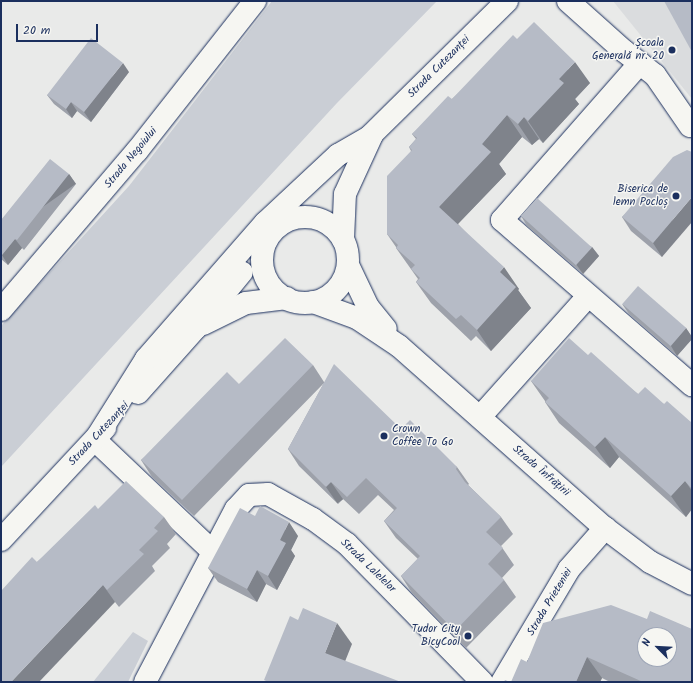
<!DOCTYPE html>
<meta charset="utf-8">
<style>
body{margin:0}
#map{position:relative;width:693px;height:683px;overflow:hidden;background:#e9eae9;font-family:Kalam,sans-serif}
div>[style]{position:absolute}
.built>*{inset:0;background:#dadcde}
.green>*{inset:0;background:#caced5}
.roads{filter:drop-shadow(0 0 1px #1b2f5e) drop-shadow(0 0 1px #1b2f5e)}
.minor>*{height:22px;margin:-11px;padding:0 11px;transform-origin:11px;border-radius:11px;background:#f6f6f2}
.minor>.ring{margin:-11px;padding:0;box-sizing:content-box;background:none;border:22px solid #f6f6f2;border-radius:50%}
.wall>*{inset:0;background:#9da1aa}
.shaded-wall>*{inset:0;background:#7f838b;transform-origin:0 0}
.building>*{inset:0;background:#b6bbc6;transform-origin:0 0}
.dots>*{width:11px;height:11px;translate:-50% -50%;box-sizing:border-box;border:2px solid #f6f6f2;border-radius:50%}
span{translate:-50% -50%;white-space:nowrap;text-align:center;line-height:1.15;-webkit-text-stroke:3px #f6f6f2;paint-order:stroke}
.poi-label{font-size:11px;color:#1b2f5e}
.right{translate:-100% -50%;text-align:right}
.left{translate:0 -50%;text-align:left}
.street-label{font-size:11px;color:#1b2f5e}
.frame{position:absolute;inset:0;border:2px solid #1b2f5e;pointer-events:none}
.north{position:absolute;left:637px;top:627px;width:40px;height:40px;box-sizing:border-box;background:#f6f6f2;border:1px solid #9ea6b7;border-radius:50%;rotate:294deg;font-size:11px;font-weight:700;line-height:16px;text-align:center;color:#1b2f5e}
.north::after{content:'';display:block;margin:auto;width:14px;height:18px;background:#1b2f5e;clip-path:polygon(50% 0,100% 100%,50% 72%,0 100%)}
.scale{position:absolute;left:16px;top:24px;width:82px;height:18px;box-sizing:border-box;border:2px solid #1b2f5e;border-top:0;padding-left:5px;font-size:12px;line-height:14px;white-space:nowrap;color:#1b2f5e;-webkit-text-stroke:3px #f6f6f2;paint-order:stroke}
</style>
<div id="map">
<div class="built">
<div style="clip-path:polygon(613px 1px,692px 1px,692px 99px)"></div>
</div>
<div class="green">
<div style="clip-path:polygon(272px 1px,437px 1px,337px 103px,1px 467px,1px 326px,129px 186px)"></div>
<div style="clip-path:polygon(133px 632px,148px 641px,128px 682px,93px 682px)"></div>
</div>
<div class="roads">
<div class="minor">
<div style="left:568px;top:1px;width:75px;rotate:41.8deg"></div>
<div style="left:624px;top:51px;width:39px;rotate:38deg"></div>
<div style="left:655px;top:75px;width:62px;rotate:55.5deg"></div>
<div style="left:640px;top:63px;width:209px;rotate:131.3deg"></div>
<div style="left:502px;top:220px;width:252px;rotate:41deg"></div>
<div style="left:361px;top:145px;width:205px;rotate:-44.6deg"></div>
<div class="ring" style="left:262px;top:217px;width:64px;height:64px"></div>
<div style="left:343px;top:239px;width:45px;rotate:-87.5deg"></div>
<div style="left:345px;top:194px;width:65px;rotate:-65.4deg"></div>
<div style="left:348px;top:265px;width:47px;rotate:64.5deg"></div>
<div style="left:368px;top:307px;width:28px;rotate:51deg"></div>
<div style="left:313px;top:302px;width:47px;rotate:20deg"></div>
<div style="left:357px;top:318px;width:50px;rotate:33.7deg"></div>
<div style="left:399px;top:346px;width:275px;rotate:41.5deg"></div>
<div style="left:605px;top:528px;width:56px;rotate:37.1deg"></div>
<div style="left:650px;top:562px;width:47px;rotate:27.6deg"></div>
<div style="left:1px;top:310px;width:209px;rotate:-49.5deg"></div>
<div style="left:137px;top:151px;width:191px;rotate:-51.8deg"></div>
<div style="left:203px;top:324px;width:48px;rotate:-26deg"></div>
<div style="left:246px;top:303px;width:41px;rotate:-7deg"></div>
<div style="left:138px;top:393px;width:87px;rotate:-48.3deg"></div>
<div style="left:196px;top:328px;width:72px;rotate:-50.6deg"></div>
<div style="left:480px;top:417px;width:162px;rotate:-48.2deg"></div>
<div style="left:95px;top:440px;width:96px;rotate:-57.8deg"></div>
<div style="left:146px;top:359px;width:181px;rotate:-48.8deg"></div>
<div style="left:265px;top:223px;width:100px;rotate:-43deg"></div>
<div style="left:338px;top:155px;width:39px;rotate:-30deg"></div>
<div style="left:95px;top:440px;width:161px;rotate:43.5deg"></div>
<div style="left:1px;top:540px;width:153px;rotate:-47.1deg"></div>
<div style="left:145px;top:682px;width:195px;rotate:-62.3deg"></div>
<div style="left:236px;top:509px;width:19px;rotate:-47deg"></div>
<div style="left:249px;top:495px;width:19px;rotate:-3deg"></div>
<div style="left:268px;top:494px;width:51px;rotate:29.1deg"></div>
<div style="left:313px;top:519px;width:42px;rotate:36.3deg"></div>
<div style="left:347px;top:544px;width:193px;rotate:45.6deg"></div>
<div style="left:502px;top:682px;width:131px;rotate:-59.3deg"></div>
<div style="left:569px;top:569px;width:55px;rotate:-48.7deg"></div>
</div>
</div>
<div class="wall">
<div style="clip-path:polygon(517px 39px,590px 83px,575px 99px,579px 104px,543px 143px,539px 139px,532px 145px,522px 137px,499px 164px,506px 174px,458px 224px,519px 289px,518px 290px,531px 308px,491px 351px,476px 336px,471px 341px,431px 303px,416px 282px,418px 279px,396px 248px,396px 247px,387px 234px,411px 151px,409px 147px,416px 139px,412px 134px,452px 99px)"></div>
<div style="clip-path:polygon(129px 72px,91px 122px,77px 111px,72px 118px,54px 104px,47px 95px)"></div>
<div style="clip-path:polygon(692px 152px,662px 257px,631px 231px,622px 217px)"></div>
<div style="clip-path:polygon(69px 174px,76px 184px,24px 250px,22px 248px,8px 265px,1px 259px,1px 220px)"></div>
<div style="clip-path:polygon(521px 216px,592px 247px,599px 256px,583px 274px,527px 226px)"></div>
<div style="clip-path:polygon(622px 304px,686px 328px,692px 337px,692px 339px,677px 356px,629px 314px)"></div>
<div style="clip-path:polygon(588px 355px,638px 394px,664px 404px,692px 423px,692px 509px,686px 517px,619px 457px,610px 468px,559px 423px,545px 402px,545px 401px,531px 381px)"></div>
<div style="clip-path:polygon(313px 365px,324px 382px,401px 429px,457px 467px,469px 484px,468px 485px,501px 517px,513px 534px,501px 546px,514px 565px,502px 578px,504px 580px,516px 597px,466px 648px,412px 593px,401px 576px,418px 559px,396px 538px,384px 521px,394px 510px,378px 495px,359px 514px,343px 499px,338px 504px,299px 466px,288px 449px,324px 383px,194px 516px,152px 477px,141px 460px,239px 384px)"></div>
<div style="clip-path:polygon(98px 509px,164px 517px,176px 534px,167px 544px,170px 548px,152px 566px,155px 571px,119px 607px,115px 602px,37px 562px)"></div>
<div style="clip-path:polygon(255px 516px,298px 536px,291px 550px,295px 556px,277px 590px,266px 584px,257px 602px,218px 582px,208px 568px)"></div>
<div style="clip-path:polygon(647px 619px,692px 682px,610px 682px,602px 678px,600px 682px,511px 682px,527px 662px)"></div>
</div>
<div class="shaded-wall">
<div style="clip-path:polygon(575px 62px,590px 83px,575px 99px,579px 104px,543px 143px,528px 121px,559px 79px)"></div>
<div style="clip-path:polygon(123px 63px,129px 72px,91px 122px,84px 112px)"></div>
<div style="clip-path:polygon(71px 102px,77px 111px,72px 118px,66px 109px)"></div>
<div style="clip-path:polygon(507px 115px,522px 137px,499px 164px,506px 174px,454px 228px,439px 207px,482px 144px)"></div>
<div style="clip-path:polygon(524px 117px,539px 139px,532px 145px,518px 124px)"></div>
<div style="left:69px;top:174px;width:12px;height:84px;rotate:55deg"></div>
<div style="clip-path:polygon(692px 197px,692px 222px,662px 257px,653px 243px)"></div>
<div style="clip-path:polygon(15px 239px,22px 248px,8px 265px,2px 255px)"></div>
<div style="clip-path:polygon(592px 247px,599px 256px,583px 274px,576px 264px)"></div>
<div style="clip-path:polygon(504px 267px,519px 289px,518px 290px,531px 308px,491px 351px,477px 330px,500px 272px)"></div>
<div style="clip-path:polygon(686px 328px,692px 337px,692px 339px,677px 356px,671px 346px)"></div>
<div style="clip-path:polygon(605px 437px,619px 457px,610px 468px,595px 447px)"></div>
<div style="clip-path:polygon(685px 481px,692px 491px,692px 509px,686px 517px,671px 496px)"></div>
<div style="left:331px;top:482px;width:21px;height:7px;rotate:55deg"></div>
<div style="clip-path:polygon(289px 522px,298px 536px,291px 550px,295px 556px,277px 590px,268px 576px,280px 540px)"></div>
<div style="clip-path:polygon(257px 570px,266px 584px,257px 602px,247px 589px)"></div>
<div style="clip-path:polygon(103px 585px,115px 602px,39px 682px,11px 682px)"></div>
<div style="clip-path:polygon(337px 623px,352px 644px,340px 674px,325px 653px)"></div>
<div style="clip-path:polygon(587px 657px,602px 678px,600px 682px,576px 682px)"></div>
</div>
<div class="building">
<div style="clip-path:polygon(664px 1px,692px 1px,692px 52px)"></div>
<div style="clip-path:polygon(534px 22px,575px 62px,559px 79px,564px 83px,528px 121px,524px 117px,518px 124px,507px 115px,482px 144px,491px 152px,439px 207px,504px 267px,500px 272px,516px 287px,477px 330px,461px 315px,456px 319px,416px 282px,420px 278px,411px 269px,415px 265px,396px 248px,398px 245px,387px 234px,387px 176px,412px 150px,409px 147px,417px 138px,412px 134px,448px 96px,452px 99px,513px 35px,517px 39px)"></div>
<div style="clip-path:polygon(91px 38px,123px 63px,84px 112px,71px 102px,66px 109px,47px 95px)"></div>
<div style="clip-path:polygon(687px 150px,692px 152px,692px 197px,653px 243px,622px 217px,673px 157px)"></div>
<div style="clip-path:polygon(50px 159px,69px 174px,17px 240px,15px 239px,2px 255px,1px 255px,1px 220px)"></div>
<div style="left:537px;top:198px;width:74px;height:24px;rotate:42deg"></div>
<div style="left:638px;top:286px;width:64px;height:24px;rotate:41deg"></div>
<div style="clip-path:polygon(285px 338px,313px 365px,182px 500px,141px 460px,227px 372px,239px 384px)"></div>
<div style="clip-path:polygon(569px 338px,588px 355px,591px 352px,638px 394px,645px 387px,664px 404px,667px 401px,692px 423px,692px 489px,685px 481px,671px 496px,605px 437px,595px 447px,545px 402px,549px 398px,531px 381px)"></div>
<div style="clip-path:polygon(334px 364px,401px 429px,410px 420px,457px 467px,456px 469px,465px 482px,501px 517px,486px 532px,503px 548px,488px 564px,504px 580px,455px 631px,401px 576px,420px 556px,384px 521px,397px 508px,366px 478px,347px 497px,331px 482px,326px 487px,288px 449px)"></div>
<div style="clip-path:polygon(126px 481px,164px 517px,154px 528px,158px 531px,139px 550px,144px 554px,107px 590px,103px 585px,11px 682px,1px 682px,1px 591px,32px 557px,37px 562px,95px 505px,98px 509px)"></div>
<div style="clip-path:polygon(260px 506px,289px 522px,280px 540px,286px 543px,268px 576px,257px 570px,247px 589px,208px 568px,240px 508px,255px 516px)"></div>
<div style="clip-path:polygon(evenodd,611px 605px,647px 619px,650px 611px,692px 629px,692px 682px,643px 682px,587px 657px,576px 682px,511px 682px,521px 659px,527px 662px,543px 623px,611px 605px,645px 635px,669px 635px,669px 659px,645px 659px,645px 635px)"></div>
<div style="clip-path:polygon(303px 608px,337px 623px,325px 653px,401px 682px,268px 682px,264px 680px,290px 616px,298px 620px)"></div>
<div style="clip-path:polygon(505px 680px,510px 682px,504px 682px)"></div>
</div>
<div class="dots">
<div style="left:672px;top:50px;background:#1b2f5e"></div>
<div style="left:676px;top:196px;background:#1b2f5e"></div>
<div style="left:384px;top:436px;background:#1b2f5e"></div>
<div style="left:468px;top:636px;background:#1b2f5e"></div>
</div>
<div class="poi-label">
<span class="right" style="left:664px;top:50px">Școala<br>Generală nr. 20</span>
<span class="right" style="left:668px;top:196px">Biserica de<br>lemn Pocloș</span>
<span class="left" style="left:392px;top:436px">Crown<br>Coffee To Go</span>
<span class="right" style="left:460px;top:636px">Tudor City<br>BicyCool</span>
</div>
<div class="street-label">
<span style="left:439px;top:67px;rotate:-45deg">Strada Cutezanței</span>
<span style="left:131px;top:158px;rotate:-50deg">Strada Negoiului</span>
<span style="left:99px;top:434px;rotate:-47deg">Strada Cutezanței</span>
<span style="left:541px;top:471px;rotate:41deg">Strada Înfrățirii</span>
<span style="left:368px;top:566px;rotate:44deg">Strada Lalelelor</span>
<span style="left:550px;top:602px;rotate:-59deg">Strada Prieteniei</span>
</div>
<div class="frame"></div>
<div class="north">N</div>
<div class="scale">20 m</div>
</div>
